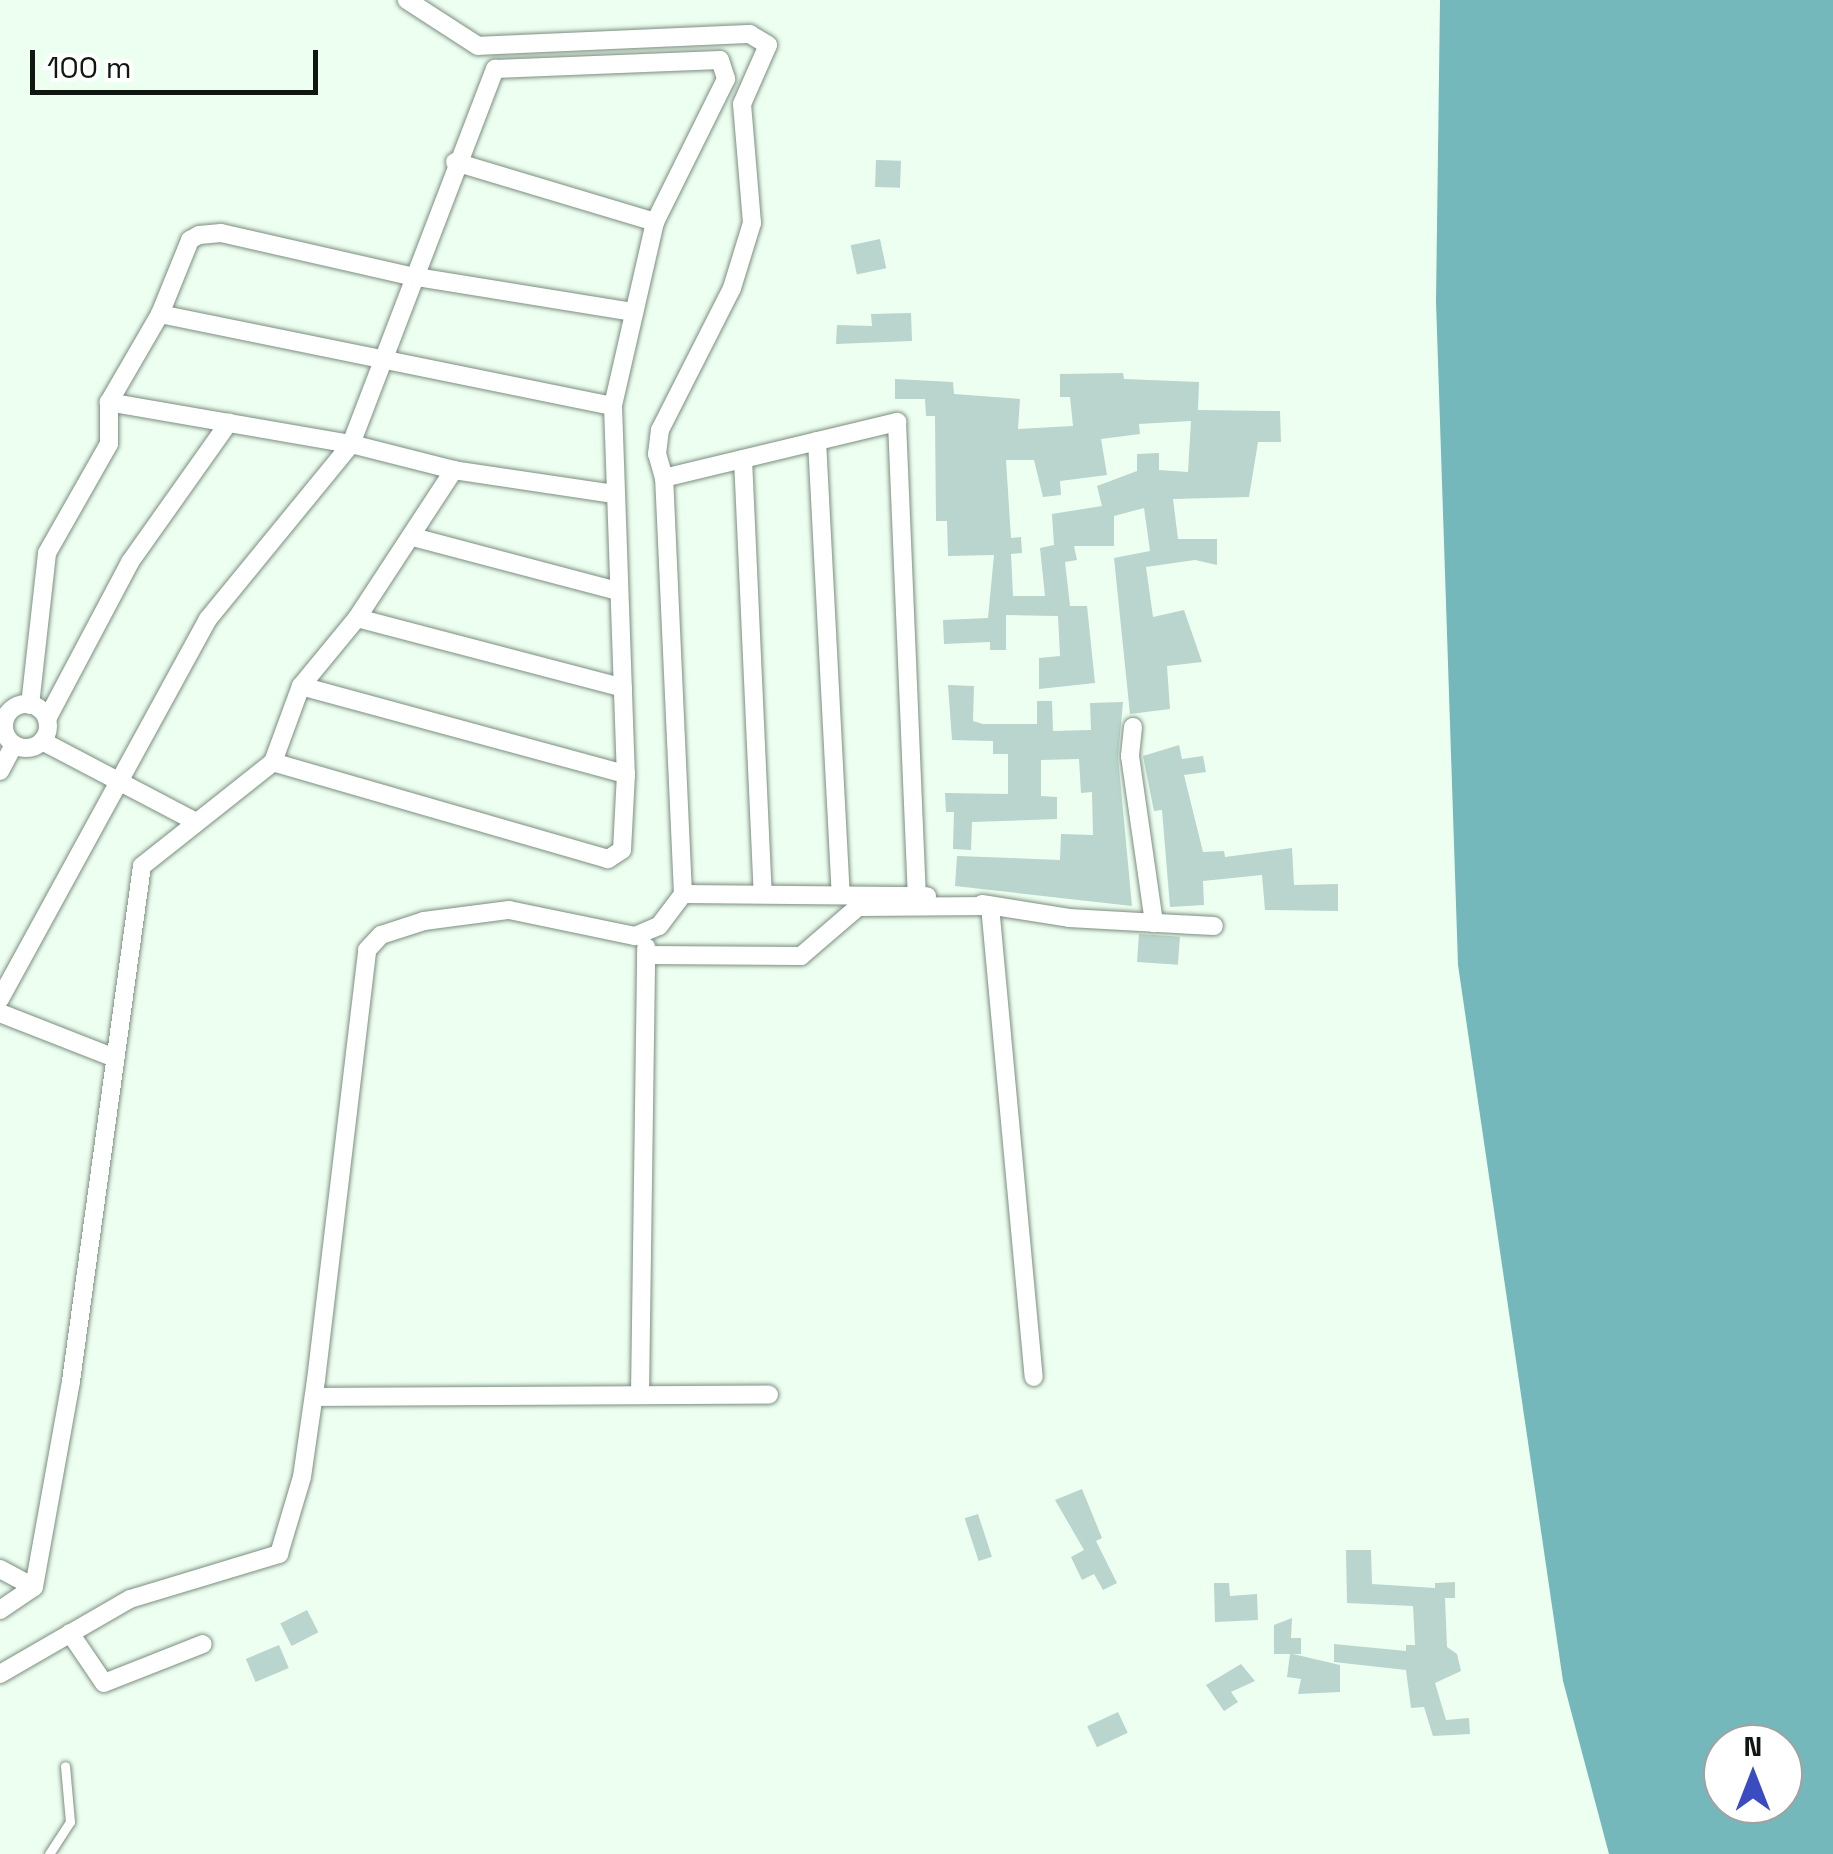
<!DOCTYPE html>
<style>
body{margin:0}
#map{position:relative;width:1833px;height:1854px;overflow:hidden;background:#edfff1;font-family:"Space Grotesk",sans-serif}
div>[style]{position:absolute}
.water>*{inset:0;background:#75b8bb}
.building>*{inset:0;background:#b9d5cd;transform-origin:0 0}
.roads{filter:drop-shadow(0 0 2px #7b8e7f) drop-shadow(0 0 2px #7b8e7f)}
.lane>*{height:9px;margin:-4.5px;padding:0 4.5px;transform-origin:4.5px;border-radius:4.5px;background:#fff}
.street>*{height:18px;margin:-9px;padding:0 9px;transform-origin:9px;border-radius:9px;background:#fff}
.street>.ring{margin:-9px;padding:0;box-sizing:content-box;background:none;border:18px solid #fff;border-radius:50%}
span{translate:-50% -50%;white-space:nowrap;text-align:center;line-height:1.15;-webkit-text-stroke:8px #fff;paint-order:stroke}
.north{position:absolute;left:1703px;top:1724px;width:100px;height:100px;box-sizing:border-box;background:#fff;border:2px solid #9fa2a0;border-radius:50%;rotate:0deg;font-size:28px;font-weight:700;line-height:40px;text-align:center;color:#101712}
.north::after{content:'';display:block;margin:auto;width:35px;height:45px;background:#3a4cbf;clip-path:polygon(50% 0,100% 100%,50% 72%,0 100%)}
.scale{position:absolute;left:30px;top:50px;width:288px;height:45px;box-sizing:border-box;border:5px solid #101712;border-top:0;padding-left:12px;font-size:30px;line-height:35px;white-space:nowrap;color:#101712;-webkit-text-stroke:8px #fff;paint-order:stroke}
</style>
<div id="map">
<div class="water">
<div style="clip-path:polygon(evenodd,1440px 0,1833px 0,1833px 1854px,1609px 1854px,1563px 1681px,1458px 965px,1436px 302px,1440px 0,1723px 1744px,1783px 1744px,1783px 1804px,1723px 1804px,1723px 1744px)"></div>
</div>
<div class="building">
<div style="left:876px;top:160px;width:25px;height:27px;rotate:2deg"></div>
<div style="left:880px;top:239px;width:30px;height:30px;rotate:78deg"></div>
<div style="clip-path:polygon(911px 313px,912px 341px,836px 344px,837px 325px,872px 326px,871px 314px)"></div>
<div style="clip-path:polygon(evenodd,1123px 373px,1124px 379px,1199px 382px,1198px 410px,1280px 411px,1281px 442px,1258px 442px,1249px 497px,1173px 499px,1178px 539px,1217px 539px,1217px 565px,1195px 560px,1146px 567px,1153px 617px,1184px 610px,1202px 662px,1167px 666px,1170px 709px,1130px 714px,1114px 558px,1150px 551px,1144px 508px,1114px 516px,1114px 546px,1074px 546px,1077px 560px,1065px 562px,1070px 606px,1087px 606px,1095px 683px,1039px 689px,1039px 658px,1060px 656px,1058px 616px,1006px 615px,1006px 650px,990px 650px,990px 642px,944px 644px,943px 620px,988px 618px,994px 555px,948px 556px,947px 521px,936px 521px,935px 416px,926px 416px,925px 399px,895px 399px,895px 379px,953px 382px,954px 394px,1020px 399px,1018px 429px,1073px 426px,1070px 397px,1060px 397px,1060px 374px,1123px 373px,1191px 421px,1188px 472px,1159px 470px,1159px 453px,1137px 454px,1137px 471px,1097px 486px,1102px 506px,1052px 514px,1054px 545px,1040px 548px,1045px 596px,1013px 596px,1011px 554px,1022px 553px,1021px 537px,1011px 538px,1006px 460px,1034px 460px,1043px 497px,1061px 495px,1060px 481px,1107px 475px,1101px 439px,1140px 434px,1139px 424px,1191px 421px)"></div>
<div style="clip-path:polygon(948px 685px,974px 686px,973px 721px,983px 724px,1037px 724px,1037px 701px,1052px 701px,1053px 731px,1091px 730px,1090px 703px,1123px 702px,1118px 757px,1132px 906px,955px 886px,957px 856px,1060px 860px,1061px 834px,1093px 835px,1092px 792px,1081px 793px,1079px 759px,1041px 760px,1041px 796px,1057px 797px,1057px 819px,972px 822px,971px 850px,953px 849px,954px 812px,946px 812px,945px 793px,1008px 794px,1008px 754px,993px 754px,993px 741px,952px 740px)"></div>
<div style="clip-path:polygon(1179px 745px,1182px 759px,1203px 756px,1206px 772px,1184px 775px,1203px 852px,1224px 851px,1225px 857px,1292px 848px,1294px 885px,1338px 884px,1338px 911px,1265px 910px,1262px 875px,1203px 881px,1204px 905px,1170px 907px,1162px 810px,1154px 811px,1143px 756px)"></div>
<div style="left:1139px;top:934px;width:41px;height:28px;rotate:4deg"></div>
<div style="clip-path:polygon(1082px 1489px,1102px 1538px,1096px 1541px,1117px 1583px,1103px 1590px,1094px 1574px,1082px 1580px,1071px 1557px,1084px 1550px,1055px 1500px)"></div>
<div style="left:978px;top:1514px;width:45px;height:14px;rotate:72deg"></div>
<div style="clip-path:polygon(1346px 1550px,1371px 1550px,1372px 1584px,1435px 1588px,1435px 1583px,1455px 1582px,1455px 1598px,1445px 1598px,1447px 1647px,1457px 1654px,1461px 1671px,1435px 1683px,1446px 1720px,1469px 1718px,1470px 1734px,1433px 1736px,1424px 1707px,1411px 1708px,1406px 1670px,1334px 1662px,1334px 1644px,1406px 1651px,1406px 1645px,1415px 1645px,1413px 1606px,1347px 1603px)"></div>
<div style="clip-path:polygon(1214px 1583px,1229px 1583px,1230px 1596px,1257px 1594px,1258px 1620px,1215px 1622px)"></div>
<div style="left:307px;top:1610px;width:25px;height:30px;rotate:63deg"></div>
<div style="clip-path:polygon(1292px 1618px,1291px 1638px,1301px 1638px,1301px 1654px,1293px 1654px,1340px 1665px,1340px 1692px,1298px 1694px,1301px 1679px,1287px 1677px,1290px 1654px,1274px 1654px,1274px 1625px)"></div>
<div style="left:279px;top:1645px;width:25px;height:36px;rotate:67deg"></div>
<div style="clip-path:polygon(1241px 1664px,1255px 1681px,1231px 1692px,1238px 1702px,1224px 1711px,1206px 1685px)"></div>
<div style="left:1118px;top:1712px;width:23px;height:34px;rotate:65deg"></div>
</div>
<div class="roads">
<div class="lane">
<div style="left:49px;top:1854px;width:38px;rotate:-57deg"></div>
<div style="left:70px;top:1822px;width:56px;rotate:-95.1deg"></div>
</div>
<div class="street">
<div style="left:455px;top:162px;width:209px;rotate:16.7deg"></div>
<div style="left:160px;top:314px;width:462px;rotate:11.5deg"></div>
<div style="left:817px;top:441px;width:453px;rotate:87deg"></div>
<div style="left:743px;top:459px;width:434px;rotate:87.4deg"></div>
<div style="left:664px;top:478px;width:240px;rotate:-13.5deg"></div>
<div style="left:897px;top:422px;width:472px;rotate:87.6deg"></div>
<div style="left:614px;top:494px;width:162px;rotate:-171.5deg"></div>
<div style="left:454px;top:470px;width:106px;rotate:-165.8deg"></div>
<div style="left:351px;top:444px;width:246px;rotate:-170.2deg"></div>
<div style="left:109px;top:402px;width:102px;rotate:-59.9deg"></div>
<div style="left:160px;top:314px;width:80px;rotate:-67.9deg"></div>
<div style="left:190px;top:240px;width:10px;rotate:-29deg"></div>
<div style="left:199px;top:235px;width:22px;rotate:-5deg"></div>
<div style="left:221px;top:233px;width:195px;rotate:12.8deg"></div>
<div style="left:411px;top:276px;width:226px;rotate:9.2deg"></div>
<div style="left:413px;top:537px;width:212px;rotate:14.8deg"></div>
<div style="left:357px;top:618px;width:275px;rotate:14.7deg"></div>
<div style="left:301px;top:686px;width:337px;rotate:15.2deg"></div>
<div class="ring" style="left:4px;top:704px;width:26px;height:26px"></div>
<div style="left:30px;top:705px;width:153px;rotate:-83.6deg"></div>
<div style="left:47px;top:553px;width:125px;rotate:-60.4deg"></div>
<div style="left:109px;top:444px;width:42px;rotate:-90deg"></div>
<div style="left:47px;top:719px;width:178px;rotate:-62.1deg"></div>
<div style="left:130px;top:562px;width:171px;rotate:-54.7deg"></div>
<div style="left:1133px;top:727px;width:29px;rotate:96deg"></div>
<div style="left:1130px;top:756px;width:169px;rotate:81.8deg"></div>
<div style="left:42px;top:741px;width:174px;rotate:27.7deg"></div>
<div style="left:0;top:771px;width:30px;rotate:-62deg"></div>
<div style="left:683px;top:894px;width:244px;rotate:0.5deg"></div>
<div style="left:982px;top:904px;width:88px;rotate:9.1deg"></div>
<div style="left:1069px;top:918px;width:145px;rotate:3.2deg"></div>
<div style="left:646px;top:955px;width:155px;rotate:0.4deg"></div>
<div style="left:801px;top:956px;width:75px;rotate:-40.7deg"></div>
<div style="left:858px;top:907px;width:132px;rotate:-0.4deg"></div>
<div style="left:990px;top:906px;width:473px;rotate:84.7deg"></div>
<div style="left:0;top:999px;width:433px;rotate:-61.3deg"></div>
<div style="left:208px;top:619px;width:226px;rotate:-50.7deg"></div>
<div style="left:351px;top:444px;width:402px;rotate:-69deg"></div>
<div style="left:495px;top:69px;width:225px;rotate:-2.3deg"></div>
<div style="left:720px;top:60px;width:20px;rotate:72deg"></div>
<div style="left:726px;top:79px;width:160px;rotate:116.4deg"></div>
<div style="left:655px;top:222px;width:189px;rotate:102.9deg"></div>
<div style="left:613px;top:406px;width:368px;rotate:88deg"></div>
<div style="left:626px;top:774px;width:76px;rotate:93deg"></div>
<div style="left:622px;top:850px;width:17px;rotate:147deg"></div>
<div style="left:608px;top:859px;width:349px;rotate:-163.9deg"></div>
<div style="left:0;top:1013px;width:123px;rotate:21.4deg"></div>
<div style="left:640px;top:1395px;width:448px;rotate:-89.2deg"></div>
<div style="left:314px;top:1397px;width:455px;rotate:-0.3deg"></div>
<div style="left:0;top:1569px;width:38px;rotate:28deg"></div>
<div style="left:0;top:1610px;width:41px;rotate:-34.1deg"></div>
<div style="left:34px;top:1587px;width:209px;rotate:-79.8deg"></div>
<div style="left:71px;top:1381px;width:520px;rotate:-82.15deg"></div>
<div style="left:142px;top:866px;width:167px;rotate:-38.4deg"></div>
<div style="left:273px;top:762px;width:81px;rotate:-69.8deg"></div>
<div style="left:301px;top:686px;width:88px;rotate:-50.5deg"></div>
<div style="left:357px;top:618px;width:177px;rotate:-56.8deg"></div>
<div style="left:70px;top:1633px;width:60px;rotate:55.8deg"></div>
<div style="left:104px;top:1683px;width:106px;rotate:-21.5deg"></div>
<div style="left:0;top:1674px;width:150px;rotate:-30deg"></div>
<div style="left:130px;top:1599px;width:156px;rotate:-16.8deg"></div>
<div style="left:279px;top:1554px;width:80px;rotate:-73.4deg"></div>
<div style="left:302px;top:1477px;width:98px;rotate:-81.8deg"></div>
<div style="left:316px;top:1380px;width:433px;rotate:-83.2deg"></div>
<div style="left:367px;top:950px;width:21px;rotate:-47deg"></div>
<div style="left:381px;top:935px;width:45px;rotate:-18deg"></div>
<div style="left:424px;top:921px;width:86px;rotate:-7.4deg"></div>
<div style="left:509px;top:910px;width:129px;rotate:11.7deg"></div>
<div style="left:635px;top:936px;width:26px;rotate:-23deg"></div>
<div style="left:659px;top:926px;width:40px;rotate:-53deg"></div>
<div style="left:683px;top:894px;width:416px;rotate:-92.6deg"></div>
<div style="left:664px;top:478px;width:25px;rotate:-106deg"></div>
<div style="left:657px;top:454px;width:24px;rotate:-83deg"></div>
<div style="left:660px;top:430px;width:159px;rotate:-63.1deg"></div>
<div style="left:732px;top:288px;width:68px;rotate:-72.9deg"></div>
<div style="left:752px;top:223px;width:119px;rotate:-94.8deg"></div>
<div style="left:742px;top:104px;width:64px;rotate:-66.2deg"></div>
<div style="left:768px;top:45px;width:21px;rotate:-149deg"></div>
<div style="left:750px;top:34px;width:272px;rotate:177.5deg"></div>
<div style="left:478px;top:46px;width:85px;rotate:-147.1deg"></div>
</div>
</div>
<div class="north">N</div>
<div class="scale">100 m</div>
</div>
